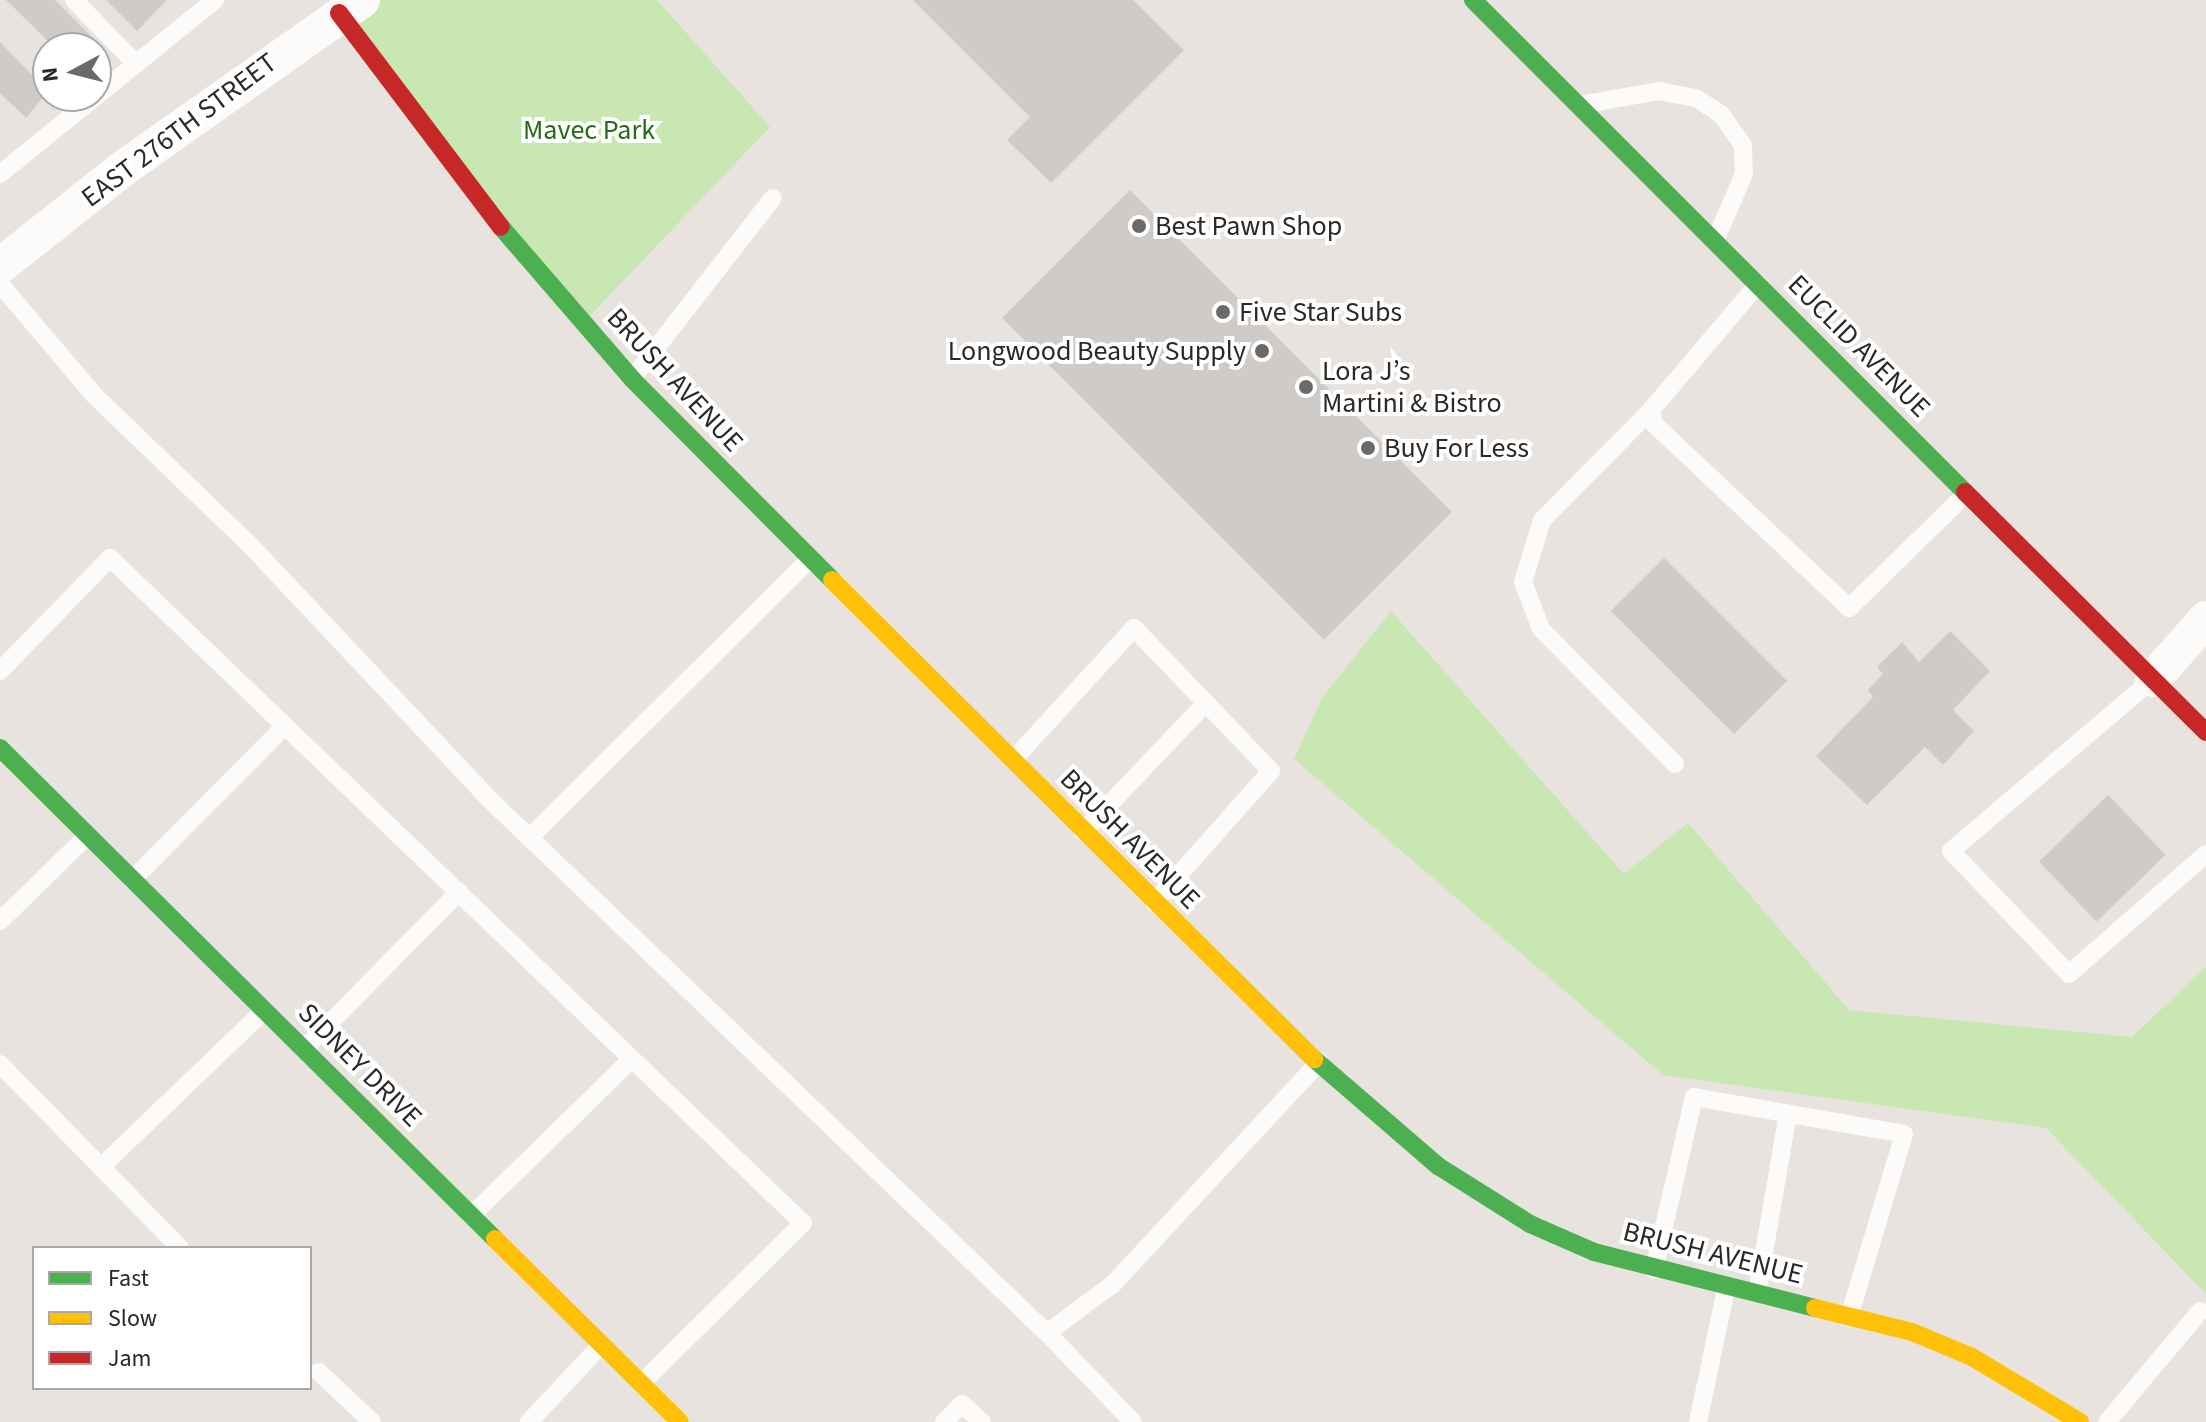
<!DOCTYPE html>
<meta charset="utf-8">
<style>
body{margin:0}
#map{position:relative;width:2206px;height:1422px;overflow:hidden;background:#e8e3de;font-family:"Source Sans 3",sans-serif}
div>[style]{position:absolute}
.green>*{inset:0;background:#c9e7b3}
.building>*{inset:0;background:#cecbc8;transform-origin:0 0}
.lane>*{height:18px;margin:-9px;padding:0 9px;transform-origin:9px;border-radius:9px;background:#fcfbfa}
.street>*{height:36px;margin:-18px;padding:0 18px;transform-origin:18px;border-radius:18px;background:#fcfbfa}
.fast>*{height:18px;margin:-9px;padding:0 9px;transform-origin:9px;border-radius:9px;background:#4caf50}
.slow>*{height:18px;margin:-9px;padding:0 9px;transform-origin:9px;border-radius:9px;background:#ffc107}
.jam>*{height:18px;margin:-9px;padding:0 9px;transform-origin:9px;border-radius:9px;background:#c62828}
.dots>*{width:22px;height:22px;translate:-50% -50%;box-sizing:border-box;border:4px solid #fff;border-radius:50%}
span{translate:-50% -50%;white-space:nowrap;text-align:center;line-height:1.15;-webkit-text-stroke:8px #fff;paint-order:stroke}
.street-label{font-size:28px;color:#292929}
.park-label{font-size:28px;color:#256d12}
.poi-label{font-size:28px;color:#292929}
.left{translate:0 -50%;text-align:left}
.right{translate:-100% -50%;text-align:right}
.legend{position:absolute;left:32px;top:1246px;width:280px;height:144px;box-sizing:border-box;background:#fff;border:2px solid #a9a9a9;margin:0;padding:10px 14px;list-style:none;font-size:24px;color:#292929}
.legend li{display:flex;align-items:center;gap:16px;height:40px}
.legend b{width:40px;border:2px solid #a9a9a9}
.north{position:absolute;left:32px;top:32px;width:80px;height:80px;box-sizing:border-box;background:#fff;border:2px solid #a9a9a9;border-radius:50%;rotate:263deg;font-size:22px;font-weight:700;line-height:32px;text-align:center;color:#292929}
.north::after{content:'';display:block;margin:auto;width:28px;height:36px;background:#6c6a68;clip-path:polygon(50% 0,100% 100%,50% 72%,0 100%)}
</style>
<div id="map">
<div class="green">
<div style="clip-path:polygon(362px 0,657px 0,770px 127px,583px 323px,339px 13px)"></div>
<div style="clip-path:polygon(1391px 611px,1624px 874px,1688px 823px,1849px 1010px,2132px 1037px,2206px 967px,2206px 1294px,2046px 1128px,1663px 1075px,1294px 759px,1322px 698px)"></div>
</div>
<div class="building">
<div style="clip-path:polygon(6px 0,55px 0,104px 49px,96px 57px,96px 48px,55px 48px)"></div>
<div style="clip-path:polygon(106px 0,167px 0,137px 31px)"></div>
<div style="clip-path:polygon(913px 0,1133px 0,1184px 50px,1051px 183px,1007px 140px,1030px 117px)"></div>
<div style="clip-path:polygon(0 42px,48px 91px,26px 118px,0 93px)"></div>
<div style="left:1130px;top:190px;width:455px;height:181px;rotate:45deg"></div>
<div style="left:1664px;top:558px;width:174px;height:75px;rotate:45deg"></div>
<div style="clip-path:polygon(1950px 631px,1990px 671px,1953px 710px,1974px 731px,1943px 765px,1925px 747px,1867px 805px,1816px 756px,1873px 697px,1868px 690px,1883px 674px,1877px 667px,1902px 642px,1919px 662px)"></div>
<div style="left:2108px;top:795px;width:83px;height:96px;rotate:46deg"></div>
</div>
<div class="lane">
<div style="left:74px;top:0;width:89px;rotate:45.9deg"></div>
<div style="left:1579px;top:105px;width:81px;rotate:-9.9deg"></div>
<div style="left:1659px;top:91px;width:38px;rotate:11deg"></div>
<div style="left:1696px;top:98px;width:30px;rotate:33deg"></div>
<div style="left:1721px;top:114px;width:39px;rotate:55deg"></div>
<div style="left:1743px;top:146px;width:28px;rotate:88deg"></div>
<div style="left:1744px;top:174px;width:73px;rotate:113.4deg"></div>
<div style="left:0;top:174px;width:277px;rotate:-39deg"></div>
<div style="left:0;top:284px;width:145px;rotate:49.7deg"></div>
<div style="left:94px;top:395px;width:214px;rotate:43.9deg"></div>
<div style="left:248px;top:543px;width:349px;rotate:46.7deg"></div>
<div style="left:487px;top:797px;width:775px;rotate:43.75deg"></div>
<div style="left:1758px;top:284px;width:164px;rotate:130.3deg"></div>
<div style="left:1652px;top:409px;width:14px;rotate:86deg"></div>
<div style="left:1653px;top:423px;width:270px;rotate:43.3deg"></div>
<div style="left:1849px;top:608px;width:165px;rotate:-44.3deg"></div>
<div style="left:632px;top:379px;width:229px;rotate:-52.1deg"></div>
<div style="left:1652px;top:409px;width:156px;rotate:134.7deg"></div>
<div style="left:1542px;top:520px;width:65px;rotate:107deg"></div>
<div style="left:1523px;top:582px;width:50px;rotate:69deg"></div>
<div style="left:1541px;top:629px;width:190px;rotate:45.2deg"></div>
<div style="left:0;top:671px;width:158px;rotate:-45.8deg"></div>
<div style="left:110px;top:558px;width:960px;rotate:43.82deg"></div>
<div style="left:803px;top:1223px;width:228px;rotate:135.2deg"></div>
<div style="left:2153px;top:679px;width:265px;rotate:139.6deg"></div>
<div style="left:1951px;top:851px;width:170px;rotate:46.2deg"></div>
<div style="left:2069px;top:974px;width:182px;rotate:-41.2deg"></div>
<div style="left:1013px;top:760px;width:179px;rotate:-47.5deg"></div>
<div style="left:1134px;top:628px;width:198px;rotate:46.2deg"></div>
<div style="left:1271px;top:771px;width:176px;rotate:131.6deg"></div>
<div style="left:1083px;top:832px;width:178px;rotate:-46.4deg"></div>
<div style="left:529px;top:838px;width:395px;rotate:-44.8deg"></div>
<div style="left:132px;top:880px;width:217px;rotate:-45.2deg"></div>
<div style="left:0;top:921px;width:123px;rotate:-44.3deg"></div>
<div style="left:304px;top:1049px;width:221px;rotate:-45.4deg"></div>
<div style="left:0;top:1064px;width:257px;rotate:45.6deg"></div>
<div style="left:101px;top:1167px;width:227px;rotate:-43.8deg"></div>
<div style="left:472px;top:1215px;width:223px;rotate:-44.3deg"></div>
<div style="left:1654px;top:1270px;width:178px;rotate:-77deg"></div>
<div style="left:1694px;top:1097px;width:213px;rotate:10deg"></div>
<div style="left:1904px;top:1134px;width:188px;rotate:106.7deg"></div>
<div style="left:1757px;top:1293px;width:182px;rotate:-80.2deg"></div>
<div style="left:319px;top:1372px;width:73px;rotate:43.3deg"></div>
<div style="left:529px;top:1422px;width:105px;rotate:-46.9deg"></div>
<div style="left:944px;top:1422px;width:25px;rotate:-45deg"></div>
<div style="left:962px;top:1404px;width:27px;rotate:42deg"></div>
<div style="left:1133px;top:1422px;width:124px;rotate:-134deg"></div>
<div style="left:1047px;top:1333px;width:82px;rotate:-36.6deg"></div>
<div style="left:1113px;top:1284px;width:303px;rotate:-47.1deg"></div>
<div style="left:1698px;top:1422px;width:136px;rotate:-78.1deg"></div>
<div style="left:2107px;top:1422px;width:145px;rotate:-50deg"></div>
</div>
<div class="street">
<div style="left:0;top:266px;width:154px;rotate:-38.4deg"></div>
<div style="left:121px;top:170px;width:295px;rotate:-35.2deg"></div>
<div style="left:2153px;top:679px;width:80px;rotate:-48.5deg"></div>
</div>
<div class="fast">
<div style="left:1473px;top:0;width:696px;rotate:45deg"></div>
<div style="left:501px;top:227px;width:201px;rotate:49.2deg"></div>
<div style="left:632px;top:379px;width:284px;rotate:45.1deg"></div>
<div style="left:0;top:748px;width:697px;rotate:44.77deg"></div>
<div style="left:1314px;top:1059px;width:164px;rotate:40.8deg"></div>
<div style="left:1438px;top:1166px;width:109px;rotate:32.2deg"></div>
<div style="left:1530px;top:1224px;width:70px;rotate:23.6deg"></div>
<div style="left:1594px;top:1252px;width:228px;rotate:14.2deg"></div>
</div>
<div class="slow">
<div style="left:832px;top:580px;width:680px;rotate:44.82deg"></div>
<div style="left:495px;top:1239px;width:260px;rotate:44.7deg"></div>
<div style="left:1815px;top:1308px;width:100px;rotate:13.9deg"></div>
<div style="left:1912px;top:1332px;width:65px;rotate:22.6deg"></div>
<div style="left:1972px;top:1357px;width:126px;rotate:31deg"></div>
</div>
<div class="jam">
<div style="left:339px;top:13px;width:268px;rotate:52.9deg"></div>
<div style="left:1965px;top:492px;width:340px;rotate:44.9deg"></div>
</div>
<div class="dots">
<div style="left:1139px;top:226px;background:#6c6a68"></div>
<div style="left:1223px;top:312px;background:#6c6a68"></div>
<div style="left:1262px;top:351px;background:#6c6a68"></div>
<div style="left:1306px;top:387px;background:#6c6a68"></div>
<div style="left:1368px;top:448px;background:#6c6a68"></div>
</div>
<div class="street-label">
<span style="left:179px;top:130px;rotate:-37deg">EAST 276TH STREET</span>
<span style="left:1859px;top:346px;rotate:45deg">EUCLID AVENUE</span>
<span style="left:675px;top:380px;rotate:47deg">BRUSH AVENUE</span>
<span style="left:1130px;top:839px;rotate:45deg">BRUSH AVENUE</span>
<span style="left:360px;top:1065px;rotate:45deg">SIDNEY DRIVE</span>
<span style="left:1713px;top:1253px;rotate:14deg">BRUSH AVENUE</span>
</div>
<div class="park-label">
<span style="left:589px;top:130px">Mavec Park</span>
</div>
<div class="poi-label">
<span class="left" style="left:1155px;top:226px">Best Pawn Shop</span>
<span class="left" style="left:1239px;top:312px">Five Star Subs</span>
<span class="right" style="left:1246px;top:351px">Longwood Beauty Supply</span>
<span class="left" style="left:1322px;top:387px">Lora J’s<br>Martini &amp; Bistro</span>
<span class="left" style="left:1384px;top:448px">Buy For Less</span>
</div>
<ul class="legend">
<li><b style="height:10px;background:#4caf50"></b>Fast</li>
<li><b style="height:10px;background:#ffc107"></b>Slow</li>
<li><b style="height:10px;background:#c62828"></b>Jam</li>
</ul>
<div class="north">N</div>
</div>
